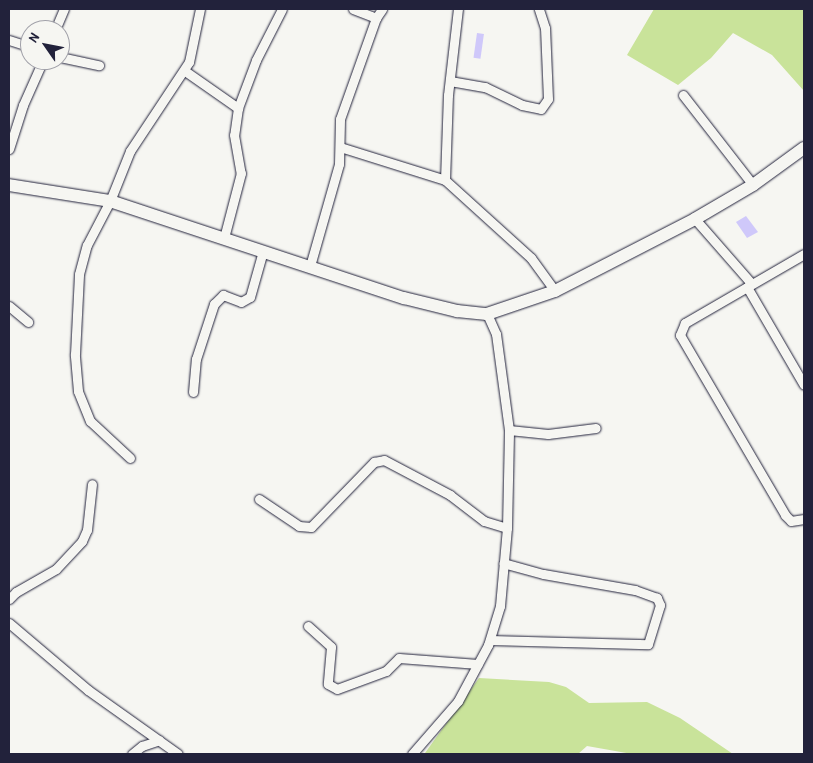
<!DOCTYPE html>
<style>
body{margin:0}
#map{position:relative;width:813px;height:763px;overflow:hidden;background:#f6f6f2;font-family:"Patrick Hand",sans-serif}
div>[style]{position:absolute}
.green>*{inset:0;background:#c9e39a}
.building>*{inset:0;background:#cfc8fa;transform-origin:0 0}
.roads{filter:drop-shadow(0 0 1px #22223b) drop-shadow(0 0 1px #22223b)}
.minor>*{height:9px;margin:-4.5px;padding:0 4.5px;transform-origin:4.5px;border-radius:4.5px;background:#f6f6f2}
.secondary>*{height:12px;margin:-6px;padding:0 6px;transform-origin:6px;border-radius:6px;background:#f6f6f2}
span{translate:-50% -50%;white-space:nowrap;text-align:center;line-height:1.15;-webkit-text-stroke:5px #f6f6f2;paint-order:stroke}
.frame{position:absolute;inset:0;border:10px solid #22223b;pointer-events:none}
.north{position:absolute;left:20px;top:20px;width:50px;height:50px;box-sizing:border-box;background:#f6f6f2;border:1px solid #a1a1a9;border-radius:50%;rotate:303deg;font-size:14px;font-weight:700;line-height:20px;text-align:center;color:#22223b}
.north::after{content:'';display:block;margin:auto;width:18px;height:22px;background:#22223b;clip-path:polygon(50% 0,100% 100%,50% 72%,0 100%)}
</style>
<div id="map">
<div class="green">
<div style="clip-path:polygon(654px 9px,804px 9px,804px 91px,772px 55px,733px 33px,711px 58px,678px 85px,627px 55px)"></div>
<div style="clip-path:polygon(479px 678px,549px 682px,566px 687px,589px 703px,647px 702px,680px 718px,733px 754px,632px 754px,587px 746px,578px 754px,425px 753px)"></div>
</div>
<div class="building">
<div style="left:477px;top:33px;width:7px;height:25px;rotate:8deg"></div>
<div style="clip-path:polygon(746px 216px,758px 232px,747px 238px,736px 222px)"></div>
</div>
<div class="roads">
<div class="minor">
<div style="left:353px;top:9px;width:25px;rotate:21deg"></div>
<div style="left:55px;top:30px;width:23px;rotate:-67deg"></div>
<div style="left:9px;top:40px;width:22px;rotate:18deg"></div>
<div style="left:60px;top:57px;width:40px;rotate:12deg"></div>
<div style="left:185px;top:71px;width:65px;rotate:34.9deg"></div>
<div style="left:238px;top:108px;width:27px;rotate:98deg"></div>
<div style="left:234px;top:135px;width:39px;rotate:80deg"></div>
<div style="left:241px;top:173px;width:67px;rotate:104.7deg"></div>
<div style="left:450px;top:81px;width:36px;rotate:10deg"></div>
<div style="left:485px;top:87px;width:41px;rotate:25.9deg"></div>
<div style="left:522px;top:105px;width:19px;rotate:12deg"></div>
<div style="left:541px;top:109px;width:12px;rotate:-55deg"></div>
<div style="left:548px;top:99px;width:71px;rotate:-92.4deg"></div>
<div style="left:545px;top:28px;width:20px;rotate:-108deg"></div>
<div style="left:683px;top:95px;width:114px;rotate:52.1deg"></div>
<div style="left:238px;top:108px;width:51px;rotate:-69.4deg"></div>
<div style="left:256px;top:60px;width:57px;rotate:-63deg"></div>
<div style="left:340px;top:147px;width:110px;rotate:17.4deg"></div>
<div style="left:445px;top:180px;width:116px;rotate:42.2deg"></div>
<div style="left:531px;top:258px;width:41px;rotate:54deg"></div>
<div style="left:9px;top:149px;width:46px;rotate:-72.3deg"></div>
<div style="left:23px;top:105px;width:49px;rotate:-66deg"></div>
<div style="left:445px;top:180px;width:85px;rotate:-88deg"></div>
<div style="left:448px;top:95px;width:87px;rotate:-83.4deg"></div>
<div style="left:695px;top:219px;width:86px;rotate:48.8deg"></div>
<div style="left:804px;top:254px;width:138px;rotate:149.9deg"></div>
<div style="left:685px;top:323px;width:13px;rotate:113deg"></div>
<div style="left:680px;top:335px;width:208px;rotate:59.7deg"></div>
<div style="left:785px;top:515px;width:8px;rotate:45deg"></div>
<div style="left:791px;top:521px;width:13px;rotate:-9deg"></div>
<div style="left:310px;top:266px;width:106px;rotate:-74.1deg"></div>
<div style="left:339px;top:164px;width:45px;rotate:-88.7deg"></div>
<div style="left:340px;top:119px;width:107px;rotate:-70.4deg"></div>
<div style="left:376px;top:18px;width:11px;rotate:-56deg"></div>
<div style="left:747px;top:287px;width:113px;rotate:59.8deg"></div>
<div style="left:9px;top:306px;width:25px;rotate:40deg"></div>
<div style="left:193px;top:392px;width:33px;rotate:-85deg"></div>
<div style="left:196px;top:359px;width:58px;rotate:-71.9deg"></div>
<div style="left:214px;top:304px;width:13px;rotate:-45deg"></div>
<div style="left:223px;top:295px;width:19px;rotate:21deg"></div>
<div style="left:241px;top:302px;width:10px;rotate:-29deg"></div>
<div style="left:250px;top:297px;width:48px;rotate:-74.2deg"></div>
<div style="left:509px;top:430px;width:39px;rotate:6deg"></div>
<div style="left:548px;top:434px;width:48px;rotate:-7.1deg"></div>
<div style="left:130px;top:458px;width:54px;rotate:-137.2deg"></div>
<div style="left:90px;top:421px;width:32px;rotate:-112deg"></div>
<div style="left:78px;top:391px;width:37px;rotate:-95deg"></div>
<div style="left:75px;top:354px;width:80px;rotate:-87.1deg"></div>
<div style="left:79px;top:274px;width:30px;rotate:-75deg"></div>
<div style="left:87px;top:245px;width:50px;rotate:-62.4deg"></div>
<div style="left:110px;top:201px;width:54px;rotate:-68.2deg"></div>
<div style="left:130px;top:151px;width:107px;rotate:-56.5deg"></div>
<div style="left:189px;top:62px;width:54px;rotate:-78.3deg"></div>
<div style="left:259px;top:499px;width:48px;rotate:34deg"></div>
<div style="left:299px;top:526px;width:12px;rotate:5deg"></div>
<div style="left:311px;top:527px;width:91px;rotate:-45.9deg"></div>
<div style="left:374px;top:462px;width:10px;rotate:-11deg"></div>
<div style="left:384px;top:460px;width:75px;rotate:27.9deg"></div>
<div style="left:450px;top:495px;width:43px;rotate:37.4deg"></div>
<div style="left:484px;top:521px;width:24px;rotate:17deg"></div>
<div style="left:9px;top:599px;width:10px;rotate:-45deg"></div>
<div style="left:16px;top:592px;width:46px;rotate:-29.9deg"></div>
<div style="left:56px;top:569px;width:38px;rotate:-47deg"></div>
<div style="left:82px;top:541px;width:12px;rotate:-66deg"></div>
<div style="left:87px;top:530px;width:46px;rotate:-83.8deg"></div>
<div style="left:9px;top:623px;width:104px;rotate:40.3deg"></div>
<div style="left:88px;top:690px;width:110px;rotate:35.4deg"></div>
<div style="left:308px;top:626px;width:31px;rotate:42deg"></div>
<div style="left:331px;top:647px;width:37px;rotate:95deg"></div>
<div style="left:328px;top:684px;width:10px;rotate:29deg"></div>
<div style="left:337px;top:689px;width:52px;rotate:-20.2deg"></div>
<div style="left:386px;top:671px;width:18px;rotate:-45deg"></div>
<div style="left:399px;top:658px;width:79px;rotate:4.3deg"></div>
<div style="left:490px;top:640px;width:158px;rotate:1.5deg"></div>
<div style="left:648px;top:644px;width:41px;rotate:-72.9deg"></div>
<div style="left:660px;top:605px;width:8px;rotate:-113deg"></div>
<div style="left:657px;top:598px;width:23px;rotate:-160deg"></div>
<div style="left:635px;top:590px;width:93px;rotate:-170.1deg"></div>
<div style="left:543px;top:574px;width:41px;rotate:-164.6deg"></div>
<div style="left:132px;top:754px;width:13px;rotate:-39deg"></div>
<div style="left:142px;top:746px;width:18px;rotate:-19deg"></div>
<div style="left:412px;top:754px;width:70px;rotate:-49deg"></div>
<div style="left:458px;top:701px;width:64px;rotate:-61.8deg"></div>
<div style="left:488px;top:645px;width:41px;rotate:-72.9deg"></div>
<div style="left:500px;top:606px;width:78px;rotate:-84.9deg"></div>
<div style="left:507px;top:528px;width:98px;rotate:-88.8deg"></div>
<div style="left:509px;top:430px;width:97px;rotate:-97.7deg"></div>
<div style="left:496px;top:334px;width:22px;rotate:-114deg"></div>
</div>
<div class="secondary">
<div style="left:9px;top:185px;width:102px;rotate:9deg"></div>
<div style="left:110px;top:201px;width:310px;rotate:18.3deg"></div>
<div style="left:404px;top:298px;width:55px;rotate:13.8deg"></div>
<div style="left:457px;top:311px;width:30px;rotate:6deg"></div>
<div style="left:487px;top:314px;width:72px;rotate:-18.7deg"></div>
<div style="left:555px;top:291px;width:157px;rotate:-27.2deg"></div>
<div style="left:695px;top:219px;width:67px;rotate:-30.4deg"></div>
<div style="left:753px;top:185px;width:63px;rotate:-36deg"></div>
</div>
</div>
<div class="frame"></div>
<div class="north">N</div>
</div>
